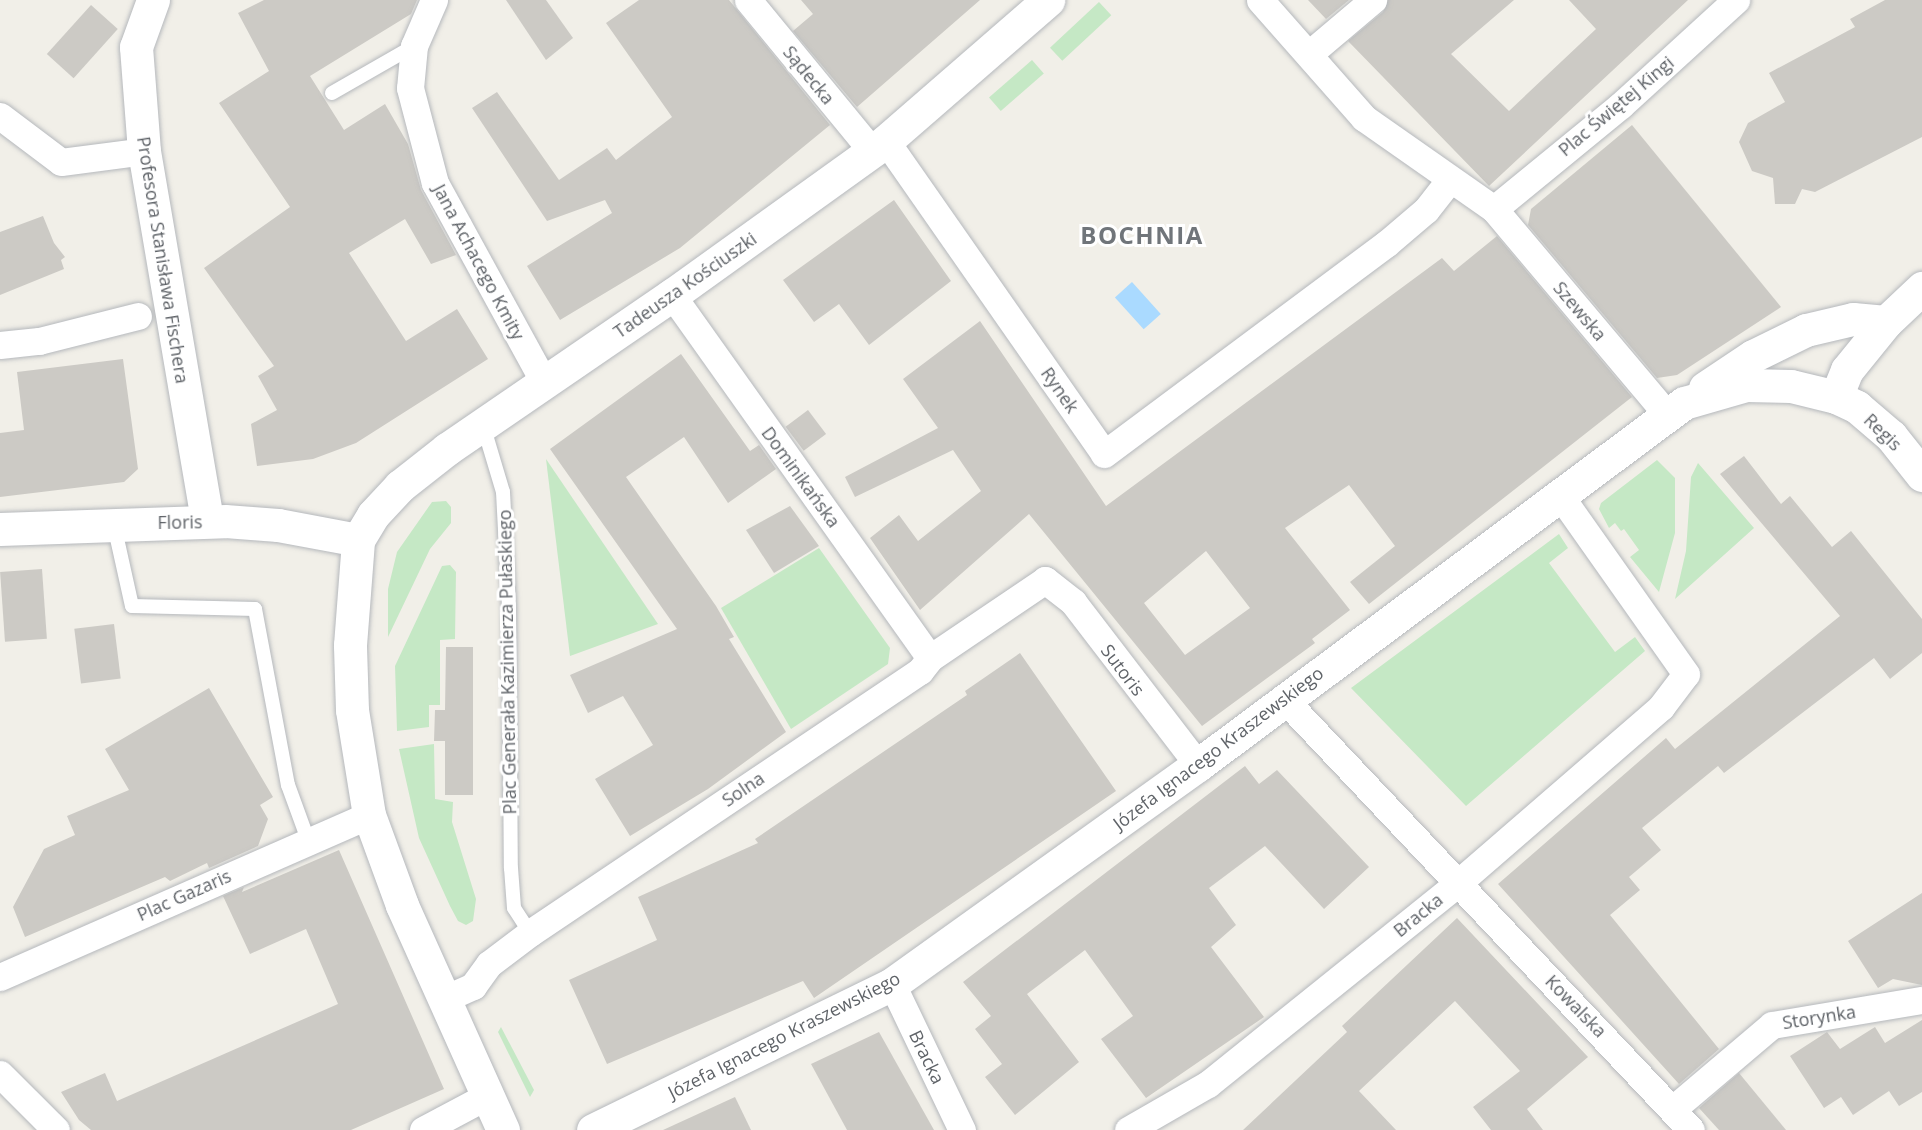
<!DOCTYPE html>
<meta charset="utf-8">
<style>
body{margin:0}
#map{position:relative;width:1922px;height:1130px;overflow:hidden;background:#f1efe8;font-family:"Open Sans",sans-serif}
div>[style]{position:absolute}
.green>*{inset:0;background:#c5e8c5;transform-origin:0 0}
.water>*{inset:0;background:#aadaff;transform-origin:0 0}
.building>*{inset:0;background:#cccac5;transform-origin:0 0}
.roads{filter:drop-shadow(0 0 2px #b5b8bc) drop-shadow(0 0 2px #b5b8bc)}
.service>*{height:14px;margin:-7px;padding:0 7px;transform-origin:7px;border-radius:7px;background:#fff}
.minor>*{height:27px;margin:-13.5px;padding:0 13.5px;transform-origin:13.5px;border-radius:13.5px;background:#fff}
.tertiary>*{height:33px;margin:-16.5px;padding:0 16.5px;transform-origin:16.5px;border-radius:16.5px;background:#fff}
span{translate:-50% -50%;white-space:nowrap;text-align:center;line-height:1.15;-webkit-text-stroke:6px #fff;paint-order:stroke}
.street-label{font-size:18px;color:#5f6368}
.district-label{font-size:24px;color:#70757a;font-weight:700;letter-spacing:1.5px}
</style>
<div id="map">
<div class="green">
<div style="left:1099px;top:2px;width:18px;height:67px;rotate:47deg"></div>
<div style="left:1032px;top:60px;width:18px;height:57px;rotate:49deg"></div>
<div style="clip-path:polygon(546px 459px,658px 624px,570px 656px)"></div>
<div style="clip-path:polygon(1657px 460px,1675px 478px,1675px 533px,1659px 592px,1630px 557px,1639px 550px,1624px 529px,1621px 531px,1615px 523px,1609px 528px,1599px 509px,1601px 503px)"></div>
<div style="clip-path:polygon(1698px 463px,1754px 528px,1675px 599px,1686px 551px,1691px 477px)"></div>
<div style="clip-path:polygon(446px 501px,451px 507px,451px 523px,430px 549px,388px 637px,388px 589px,397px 552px,432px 502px)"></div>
<div style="clip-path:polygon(1559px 534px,1568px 548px,1549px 563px,1615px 652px,1635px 637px,1645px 651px,1466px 806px,1351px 688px)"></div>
<div style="clip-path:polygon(819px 548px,890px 648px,888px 664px,791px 729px,721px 608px)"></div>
<div style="clip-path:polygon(450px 565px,456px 572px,455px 639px,440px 640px,440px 705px,429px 705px,429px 727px,397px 731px,395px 666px,442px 566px)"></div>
<div style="clip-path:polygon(434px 744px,435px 799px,453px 802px,452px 822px,476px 899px,473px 921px,466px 925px,458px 921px,450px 906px,419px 838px,399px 749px)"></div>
<div style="clip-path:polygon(501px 1027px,534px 1090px,530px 1097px,498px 1032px)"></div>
</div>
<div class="water">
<div style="left:1132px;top:282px;width:43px;height:23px;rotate:48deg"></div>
</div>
<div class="building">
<div style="clip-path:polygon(264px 0,417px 0,411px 14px,310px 76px,344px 130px,385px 104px,408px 144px,421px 190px,456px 255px,431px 264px,405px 219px,349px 253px,406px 341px,457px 309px,488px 359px,356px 443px,313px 459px,257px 466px,251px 424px,277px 410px,258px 376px,274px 366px,204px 268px,290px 207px,219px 103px,269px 71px,238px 13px)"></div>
<div style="clip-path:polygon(506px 0,546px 0,573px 38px,546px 60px)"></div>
<div style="clip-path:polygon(639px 0,729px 0,830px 125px,680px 248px,560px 320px,527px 266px,612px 213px,605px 200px,547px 221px,472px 108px,497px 92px,559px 180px,607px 148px,616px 160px,672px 117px,606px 23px)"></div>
<div style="clip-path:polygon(801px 0,980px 0,857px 107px,793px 31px,813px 14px)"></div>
<div style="clip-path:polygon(1308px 0,1349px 0,1326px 19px)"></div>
<div style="clip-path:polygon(1388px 0,1514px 0,1451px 54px,1509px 111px,1596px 29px,1569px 0,1688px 0,1489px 186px,1348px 41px,1383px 12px)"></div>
<div style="clip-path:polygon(1885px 0,1922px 0,1922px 137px,1815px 192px,1802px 189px,1795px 204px,1775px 204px,1773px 178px,1752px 171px,1739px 142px,1748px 123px,1785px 102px,1769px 73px,1855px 27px,1850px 19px)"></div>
<div style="left:91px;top:5px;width:36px;height:66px;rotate:42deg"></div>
<div style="clip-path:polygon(1632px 125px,1781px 307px,1677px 375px,1657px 378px,1528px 225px,1531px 209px)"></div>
<div style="clip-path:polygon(894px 200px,951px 281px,869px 345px,839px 304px,814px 322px,783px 280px)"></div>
<div style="clip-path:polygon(43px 216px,54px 243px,65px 257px,61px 260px,64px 269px,0 295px,0 232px)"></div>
<div style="clip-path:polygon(evenodd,1497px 236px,1632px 397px,1369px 604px,1350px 582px,1395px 546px,1349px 485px,1285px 528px,1350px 610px,1312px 639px,1315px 643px,1202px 726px,1029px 514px,920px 610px,870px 538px,899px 515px,918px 541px,981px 491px,953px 450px,855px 497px,845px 477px,938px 428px,903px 379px,980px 321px,1106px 506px,1442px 258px,1454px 271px,1497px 236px,1206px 551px,1250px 608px,1185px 655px,1144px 603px,1206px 551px)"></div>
<div style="clip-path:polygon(681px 354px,750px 451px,759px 445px,776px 469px,728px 503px,684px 437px,626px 477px,716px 606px,734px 637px,729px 639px,786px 732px,708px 789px,630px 836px,595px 779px,653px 745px,623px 696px,588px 713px,570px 675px,677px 629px,550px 449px)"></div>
<div style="clip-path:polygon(123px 359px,138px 469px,124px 482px,0 497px,0 433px,24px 430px,17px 372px)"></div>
<div style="left:808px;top:410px;width:30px;height:28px;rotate:53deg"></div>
<div style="clip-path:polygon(1744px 456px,1781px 504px,1790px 496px,1832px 547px,1851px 531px,1922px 619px,1922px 653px,1890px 679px,1874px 658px,1724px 773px,1718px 766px,1642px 828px,1661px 850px,1629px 877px,1640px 890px,1610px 915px,1719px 1049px,1679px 1084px,1498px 884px,1666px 738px,1675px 749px,1840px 616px,1720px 474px)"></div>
<div style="clip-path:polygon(790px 506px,819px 546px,774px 573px,746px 530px)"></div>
<div style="left:42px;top:569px;width:70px;height:42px;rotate:86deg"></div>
<div style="left:114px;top:624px;width:55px;height:40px;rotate:83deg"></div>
<div style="clip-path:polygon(446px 647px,473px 647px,473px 795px,445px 795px,445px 741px,434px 741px,435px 710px,445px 710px)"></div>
<div style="clip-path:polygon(1020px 653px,1116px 791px,814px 998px,803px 981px,607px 1064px,569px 980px,657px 940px,638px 897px,758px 843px,755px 839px,967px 695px,965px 691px)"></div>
<div style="clip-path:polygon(209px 688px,273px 797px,260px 805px,268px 819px,258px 846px,209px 868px,207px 863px,170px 881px,165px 877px,25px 937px,13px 907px,44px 849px,75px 835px,67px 816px,129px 790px,105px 749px)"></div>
<div style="clip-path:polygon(1245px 766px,1259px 784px,1277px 770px,1369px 867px,1324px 909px,1265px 846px,1209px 888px,1236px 925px,1211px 947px,1264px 1017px,1146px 1098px,1101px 1039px,1133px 1016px,1085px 950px,1027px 994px,1079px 1062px,1015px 1115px,985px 1077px,1002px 1064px,975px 1029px,991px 1016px,963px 982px)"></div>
<div style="clip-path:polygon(339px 850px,444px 1089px,351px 1130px,91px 1130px,79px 1120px,61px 1092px,105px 1073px,117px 1101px,338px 1004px,306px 929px,250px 954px,223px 896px,244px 887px,242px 892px)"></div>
<div style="clip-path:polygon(1922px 893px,1922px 985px,1893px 979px,1878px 988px,1848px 941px)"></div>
<div style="clip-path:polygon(1457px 918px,1588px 1057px,1527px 1109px,1543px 1130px,1491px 1130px,1473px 1107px,1520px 1071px,1455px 1001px,1359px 1091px,1396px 1130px,1243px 1130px,1347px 1032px,1342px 1026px)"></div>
<div style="clip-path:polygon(1922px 1020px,1922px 1092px,1899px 1106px,1889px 1091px,1853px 1115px,1841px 1097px,1824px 1108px,1790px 1056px,1827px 1032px,1840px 1049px,1875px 1027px,1885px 1043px)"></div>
<div style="clip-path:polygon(879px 1032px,934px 1130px,847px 1130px,811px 1064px)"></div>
<div style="clip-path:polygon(1739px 1073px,1786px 1130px,1719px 1130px,1699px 1108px)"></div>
<div style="clip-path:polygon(735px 1097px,751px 1130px,663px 1130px)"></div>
</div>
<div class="roads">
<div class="service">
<div style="left:332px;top:93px;width:95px;rotate:-29.8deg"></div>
<div style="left:483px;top:425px;width:70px;rotate:73.4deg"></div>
<div style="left:503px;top:492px;width:114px;rotate:87deg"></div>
<div style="left:509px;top:606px;width:262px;rotate:89.6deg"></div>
<div style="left:511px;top:868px;width:40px;rotate:85.7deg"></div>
<div style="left:514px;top:908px;width:30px;rotate:57deg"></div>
<div style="left:114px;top:525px;width:83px;rotate:77.5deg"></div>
<div style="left:132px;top:606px;width:123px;rotate:1.4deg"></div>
<div style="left:255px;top:609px;width:179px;rotate:79.4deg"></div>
<div style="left:288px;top:785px;width:59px;rotate:70deg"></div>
</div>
<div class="minor">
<div style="left:434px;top:0;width:50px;rotate:113.5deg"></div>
<div style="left:414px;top:46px;width:42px;rotate:95.4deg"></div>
<div style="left:410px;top:88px;width:98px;rotate:75.3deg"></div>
<div style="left:435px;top:183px;width:227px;rotate:61.3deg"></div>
<div style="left:748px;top:0;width:194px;rotate:50.6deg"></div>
<div style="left:1260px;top:0;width:157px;rotate:48.6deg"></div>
<div style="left:1364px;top:118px;width:159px;rotate:35deg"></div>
<div style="left:1494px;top:209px;width:267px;rotate:49.9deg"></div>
<div style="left:1309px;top:54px;width:84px;rotate:-40.2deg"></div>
<div style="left:0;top:116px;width:76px;rotate:37deg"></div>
<div style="left:61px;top:162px;width:84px;rotate:-7.5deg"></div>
<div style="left:886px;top:141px;width:381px;rotate:55.1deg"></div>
<div style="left:1104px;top:454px;width:352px;rotate:-36.7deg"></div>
<div style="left:1386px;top:244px;width:52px;rotate:-40.4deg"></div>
<div style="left:1426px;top:210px;width:37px;rotate:-52deg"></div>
<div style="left:1494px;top:209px;width:164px;rotate:-39.3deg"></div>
<div style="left:1621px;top:105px;width:156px;rotate:-42.4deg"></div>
<div style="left:672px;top:295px;width:445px;rotate:54.6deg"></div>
<div style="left:0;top:345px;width:39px;rotate:-6deg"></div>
<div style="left:39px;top:341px;width:102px;rotate:-14.2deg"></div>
<div style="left:1283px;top:698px;width:594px;rotate:46.64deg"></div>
<div style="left:0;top:977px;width:403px;rotate:-23.7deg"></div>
<div style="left:892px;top:984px;width:162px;rotate:64.4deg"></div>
<div style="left:444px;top:999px;width:32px;rotate:-24deg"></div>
<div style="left:473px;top:986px;width:27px;rotate:-54deg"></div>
<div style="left:489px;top:964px;width:51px;rotate:-37.1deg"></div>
<div style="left:530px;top:933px;width:470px;rotate:-33.9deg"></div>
<div style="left:920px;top:671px;width:16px;rotate:-52deg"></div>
<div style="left:930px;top:658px;width:139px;rotate:-34.1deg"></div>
<div style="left:1045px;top:580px;width:36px;rotate:38deg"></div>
<div style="left:1073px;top:602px;width:205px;rotate:52.5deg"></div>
<div style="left:0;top:1074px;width:79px;rotate:45deg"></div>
<div style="left:1674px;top:1108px;width:128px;rotate:-40.3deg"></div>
<div style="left:1772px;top:1025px;width:152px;rotate:-9.5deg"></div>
<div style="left:423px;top:1130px;width:72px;rotate:-28deg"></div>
<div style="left:1128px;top:1130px;width:92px;rotate:-29.9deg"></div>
<div style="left:1208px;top:1084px;width:321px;rotate:-38.8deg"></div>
<div style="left:1458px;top:883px;width:269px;rotate:-40.9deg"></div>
<div style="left:1661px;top:707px;width:41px;rotate:-52.9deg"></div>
<div style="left:1686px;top:674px;width:220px;rotate:-125.2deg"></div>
</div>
<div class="tertiary">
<div style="left:153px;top:0;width:50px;rotate:109.9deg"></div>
<div style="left:136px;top:47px;width:104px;rotate:85.6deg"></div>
<div style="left:144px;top:151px;width:375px;rotate:80.3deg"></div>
<div style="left:1705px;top:388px;width:58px;rotate:-33.7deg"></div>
<div style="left:1753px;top:356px;width:59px;rotate:-26.1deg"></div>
<div style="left:1806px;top:330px;width:48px;rotate:-13.2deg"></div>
<div style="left:1853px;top:319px;width:33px;rotate:5deg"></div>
<div style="left:1836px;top:397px;width:29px;rotate:-68deg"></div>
<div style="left:1847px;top:370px;width:62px;rotate:-50.9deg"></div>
<div style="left:1886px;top:322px;width:50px;rotate:-43.4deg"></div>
<div style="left:0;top:529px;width:225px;rotate:-2deg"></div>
<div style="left:225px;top:521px;width:53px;rotate:4.3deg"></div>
<div style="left:278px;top:525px;width:81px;rotate:10.6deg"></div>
<div style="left:503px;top:1130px;width:247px;rotate:-114.2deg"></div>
<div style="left:402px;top:905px;width:96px;rotate:-110.1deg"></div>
<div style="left:369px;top:815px;width:106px;rotate:-99.2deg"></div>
<div style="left:352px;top:710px;width:65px;rotate:-91.8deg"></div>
<div style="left:350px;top:645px;width:105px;rotate:-85.6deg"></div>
<div style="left:358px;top:540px;width:29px;rotate:-59deg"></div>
<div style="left:373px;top:515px;width:40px;rotate:-47deg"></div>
<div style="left:400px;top:486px;width:60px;rotate:-38.2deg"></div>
<div style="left:447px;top:449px;width:273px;rotate:-34.4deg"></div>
<div style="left:672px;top:295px;width:264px;rotate:-35.7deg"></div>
<div style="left:886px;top:141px;width:215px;rotate:-41deg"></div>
<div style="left:593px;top:1130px;width:333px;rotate:-26deg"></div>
<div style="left:892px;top:984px;width:376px;rotate:-35.6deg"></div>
<div style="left:1198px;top:765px;width:606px;rotate:-36.68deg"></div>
<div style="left:1684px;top:403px;width:65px;rotate:-16.2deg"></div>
<div style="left:1746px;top:385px;width:45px;rotate:1.3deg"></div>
<div style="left:1791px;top:386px;width:46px;rotate:13.7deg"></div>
<div style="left:1836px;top:397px;width:23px;rotate:25deg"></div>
<div style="left:1857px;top:407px;width:45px;rotate:40.5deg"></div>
<div style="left:1891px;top:436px;width:50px;rotate:51.5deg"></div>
</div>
</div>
<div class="street-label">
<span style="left:809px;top:75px;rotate:51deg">Sądecka</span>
<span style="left:1616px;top:106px;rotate:-40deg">Plac Świętej Kingi</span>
<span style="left:163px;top:260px;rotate:81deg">Profesora Stanisława Fischera</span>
<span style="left:479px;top:262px;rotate:62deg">Jana Achacego Kmity</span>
<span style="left:685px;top:285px;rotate:-35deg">Tadeusza Kościuszki</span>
<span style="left:1580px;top:311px;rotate:50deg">Szewska</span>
<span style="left:1060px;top:390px;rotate:55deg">Rynek</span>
<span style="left:1883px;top:432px;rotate:44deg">Regis</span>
<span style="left:801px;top:477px;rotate:54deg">Dominikańska</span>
<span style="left:180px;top:522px;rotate:-1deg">Floris</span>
<span style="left:507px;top:662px;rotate:-91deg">Plac Generała Kazimierza Pułaskiego</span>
<span style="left:1123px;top:670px;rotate:53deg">Sutoris</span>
<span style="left:1218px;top:748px;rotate:-37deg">Józefa Ignacego Kraszewskiego</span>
<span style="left:743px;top:789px;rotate:-34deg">Solna</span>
<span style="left:184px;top:895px;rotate:-24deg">Plac Gazaris</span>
<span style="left:1418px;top:915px;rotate:-39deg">Bracka</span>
<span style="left:1576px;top:1006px;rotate:46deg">Kowalska</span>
<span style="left:1819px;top:1017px;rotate:-9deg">Storynka</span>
<span style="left:784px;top:1035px;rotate:-27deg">Józefa Ignacego Kraszewskiego</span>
<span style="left:927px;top:1057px;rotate:64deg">Bracka</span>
</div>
<div class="district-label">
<span style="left:1142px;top:235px">BOCHNIA</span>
</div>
</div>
